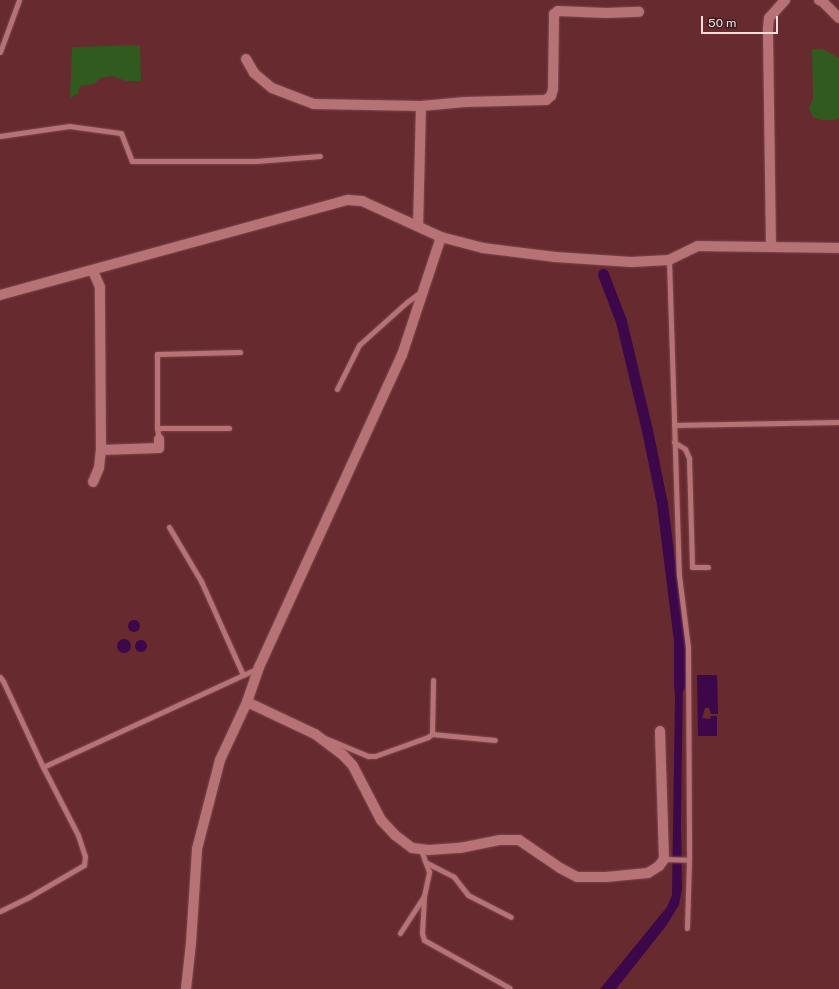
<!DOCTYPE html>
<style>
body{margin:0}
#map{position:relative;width:839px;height:989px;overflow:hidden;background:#662a2f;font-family:"Public Sans",sans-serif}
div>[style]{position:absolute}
.green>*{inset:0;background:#305a1e}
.water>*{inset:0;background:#3c084a}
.round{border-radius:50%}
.canal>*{height:11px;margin:-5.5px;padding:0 5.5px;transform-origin:5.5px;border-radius:5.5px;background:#3c084a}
.roads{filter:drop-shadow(0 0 1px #7b484e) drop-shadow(0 0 1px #7b484e)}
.service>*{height:5px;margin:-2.5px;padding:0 2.5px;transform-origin:2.5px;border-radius:2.5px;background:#b67274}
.minor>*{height:10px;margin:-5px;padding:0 5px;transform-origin:5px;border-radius:5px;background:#b67274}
span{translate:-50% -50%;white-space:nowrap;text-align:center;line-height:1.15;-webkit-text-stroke:3.5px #3a1e1f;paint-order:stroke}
.scale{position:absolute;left:701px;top:16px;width:77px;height:18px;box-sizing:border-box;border:2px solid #fbdcdc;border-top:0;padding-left:5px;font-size:12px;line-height:14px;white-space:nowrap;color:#fbdcdc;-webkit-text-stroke:3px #3a1e1f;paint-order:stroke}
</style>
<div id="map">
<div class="green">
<div style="clip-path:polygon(140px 45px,141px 81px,126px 81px,112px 76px,100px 78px,95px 84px,80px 86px,78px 94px,70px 98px,72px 47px)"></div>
<div style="clip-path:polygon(812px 49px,822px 49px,839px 58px,839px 118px,835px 120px,821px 120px,813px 117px,809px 108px,813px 98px)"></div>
</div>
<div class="water">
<div class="round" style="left:128px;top:620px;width:12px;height:12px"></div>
<div class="round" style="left:117px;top:639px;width:14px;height:14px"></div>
<div class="round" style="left:135px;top:640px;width:12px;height:12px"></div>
<div style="clip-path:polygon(674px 671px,683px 671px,681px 823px,682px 889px,679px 905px,666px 926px,616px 989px,600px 989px,667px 907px,672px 895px,675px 699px)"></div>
<div style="clip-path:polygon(697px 675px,717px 675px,718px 714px,711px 714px,709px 708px,705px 708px,702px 718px,710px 719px,711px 716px,717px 716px,717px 736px,698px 736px)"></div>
</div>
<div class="canal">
<div style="left:603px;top:274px;width:50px;rotate:69deg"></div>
<div style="left:621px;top:321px;width:112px;rotate:76.6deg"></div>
<div style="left:647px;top:430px;width:76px;rotate:78.5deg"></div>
<div style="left:662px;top:504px;width:137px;rotate:82.9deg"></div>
<div style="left:679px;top:640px;width:46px;rotate:90deg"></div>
</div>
<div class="roads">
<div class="service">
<div style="left:0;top:52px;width:55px;rotate:-69.9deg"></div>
<div style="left:0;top:136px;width:70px;rotate:-8.2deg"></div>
<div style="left:69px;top:126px;width:52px;rotate:7.7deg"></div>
<div style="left:121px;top:133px;width:30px;rotate:69deg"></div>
<div style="left:132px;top:161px;width:124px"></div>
<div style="left:256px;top:161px;width:64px;rotate:-4.5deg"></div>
<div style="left:669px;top:260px;width:315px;rotate:88.2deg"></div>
<div style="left:679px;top:575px;width:73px;rotate:82.9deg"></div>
<div style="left:688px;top:647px;width:213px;rotate:89.7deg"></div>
<div style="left:689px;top:860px;width:68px;rotate:91.7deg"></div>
<div style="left:337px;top:389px;width:49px;rotate:-63.4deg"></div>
<div style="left:359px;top:345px;width:64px;rotate:-41.9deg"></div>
<div style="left:407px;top:302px;width:19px;rotate:-36deg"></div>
<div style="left:674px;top:425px;width:165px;rotate:-1deg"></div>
<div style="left:157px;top:428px;width:72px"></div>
<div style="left:159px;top:439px;width:11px;rotate:-100deg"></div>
<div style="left:157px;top:428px;width:74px;rotate:-90deg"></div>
<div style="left:157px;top:354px;width:83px;rotate:-1.4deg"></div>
<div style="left:674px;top:442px;width:13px;rotate:32deg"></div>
<div style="left:685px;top:449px;width:10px;rotate:66deg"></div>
<div style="left:689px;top:458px;width:109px;rotate:88.4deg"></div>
<div style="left:692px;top:567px;width:16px"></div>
<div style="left:169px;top:527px;width:63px;rotate:59.3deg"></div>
<div style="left:201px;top:581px;width:103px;rotate:65.9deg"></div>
<div style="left:0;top:677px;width:5px;rotate:53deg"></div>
<div style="left:3px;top:681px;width:95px;rotate:65.1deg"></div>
<div style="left:43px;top:767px;width:76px;rotate:62.8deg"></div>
<div style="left:78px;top:835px;width:22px;rotate:72deg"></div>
<div style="left:85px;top:856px;width:9px;rotate:96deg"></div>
<div style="left:84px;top:865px;width:64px;rotate:149.8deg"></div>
<div style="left:29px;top:897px;width:32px;rotate:154deg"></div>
<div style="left:432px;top:734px;width:63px;rotate:5.4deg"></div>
<div style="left:325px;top:738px;width:47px;rotate:22.7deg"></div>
<div style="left:368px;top:756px;width:7px"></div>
<div style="left:375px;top:756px;width:56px;rotate:-19.7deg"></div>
<div style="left:428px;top:737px;width:5px;rotate:-37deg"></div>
<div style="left:432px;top:734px;width:54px;rotate:-88.9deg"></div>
<div style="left:43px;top:767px;width:237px;rotate:-24.7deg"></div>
<div style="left:664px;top:859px;width:25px;rotate:2deg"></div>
<div style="left:427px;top:863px;width:30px;rotate:27deg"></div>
<div style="left:454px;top:877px;width:23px;rotate:52deg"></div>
<div style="left:468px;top:895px;width:48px;rotate:27.1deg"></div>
<div style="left:424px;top:896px;width:37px;rotate:93deg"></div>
<div style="left:422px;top:933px;width:7px;rotate:74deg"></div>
<div style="left:424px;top:940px;width:98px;rotate:29.2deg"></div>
<div style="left:400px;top:933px;width:44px;rotate:-57deg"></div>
<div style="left:424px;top:896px;width:25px;rotate:-78deg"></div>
<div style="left:429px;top:872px;width:23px;rotate:-110deg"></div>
</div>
<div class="minor">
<div style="left:819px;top:0;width:3px;rotate:18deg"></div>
<div style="left:822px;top:1px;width:24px;rotate:45deg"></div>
<div style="left:246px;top:59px;width:16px;rotate:60deg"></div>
<div style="left:254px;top:73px;width:23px;rotate:40deg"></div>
<div style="left:272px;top:88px;width:45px;rotate:20.9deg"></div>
<div style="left:314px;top:104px;width:107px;rotate:1.1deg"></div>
<div style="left:421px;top:106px;width:120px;rotate:91.4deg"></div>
<div style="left:421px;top:106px;width:44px;rotate:-5.2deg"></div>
<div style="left:465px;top:102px;width:81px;rotate:-1.4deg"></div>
<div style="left:546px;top:100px;width:6px;rotate:-39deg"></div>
<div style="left:551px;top:96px;width:7px;rotate:-74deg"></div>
<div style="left:553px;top:89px;width:75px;rotate:-89.2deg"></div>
<div style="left:554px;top:14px;width:5px;rotate:-37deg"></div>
<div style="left:558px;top:11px;width:48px;rotate:2.4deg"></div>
<div style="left:606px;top:13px;width:33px;rotate:-2deg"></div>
<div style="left:771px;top:247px;width:218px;rotate:-90.8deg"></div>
<div style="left:768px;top:29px;width:11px;rotate:-85deg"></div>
<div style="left:769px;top:18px;width:24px;rotate:-48deg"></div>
<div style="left:0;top:295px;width:361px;rotate:-15.3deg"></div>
<div style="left:348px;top:200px;width:14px;rotate:4deg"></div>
<div style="left:362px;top:201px;width:87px;rotate:24.5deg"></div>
<div style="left:441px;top:237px;width:43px;rotate:14.7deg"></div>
<div style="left:483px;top:248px;width:73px;rotate:7.1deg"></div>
<div style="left:555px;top:257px;width:76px;rotate:3.8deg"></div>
<div style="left:631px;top:262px;width:38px;rotate:-3deg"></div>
<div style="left:669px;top:260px;width:32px;rotate:-26deg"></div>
<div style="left:698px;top:246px;width:141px;rotate:0.8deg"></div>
<div style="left:101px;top:450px;width:58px;rotate:-2deg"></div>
<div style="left:159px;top:448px;width:9px;rotate:-90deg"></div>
<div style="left:93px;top:482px;width:15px;rotate:-67deg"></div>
<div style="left:99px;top:468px;width:18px;rotate:-84deg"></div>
<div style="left:101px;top:450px;width:163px;rotate:-90.4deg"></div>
<div style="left:100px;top:287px;width:17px;rotate:-114deg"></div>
<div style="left:247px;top:702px;width:75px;rotate:25.2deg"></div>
<div style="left:315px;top:734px;width:34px;rotate:37deg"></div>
<div style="left:342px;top:754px;width:16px;rotate:47deg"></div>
<div style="left:353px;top:766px;width:61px;rotate:62.6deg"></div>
<div style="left:381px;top:820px;width:21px;rotate:47deg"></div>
<div style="left:395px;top:835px;width:21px;rotate:37deg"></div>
<div style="left:412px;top:848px;width:17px;rotate:7deg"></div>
<div style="left:429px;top:850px;width:31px;rotate:-4deg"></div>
<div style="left:460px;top:848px;width:41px;rotate:-11.3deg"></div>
<div style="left:500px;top:840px;width:19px"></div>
<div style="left:519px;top:840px;width:50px;rotate:34.3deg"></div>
<div style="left:560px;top:868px;width:19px;rotate:28deg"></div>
<div style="left:577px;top:877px;width:29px"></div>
<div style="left:606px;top:877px;width:42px;rotate:-5.4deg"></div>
<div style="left:648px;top:873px;width:13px;rotate:-32deg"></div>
<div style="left:659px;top:866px;width:9px;rotate:-54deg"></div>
<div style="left:664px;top:859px;width:128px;rotate:-91.8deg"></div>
<div style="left:186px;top:989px;width:46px;rotate:-83.8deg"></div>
<div style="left:191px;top:943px;width:94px;rotate:-86.3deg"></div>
<div style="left:197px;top:849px;width:92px;rotate:-75.5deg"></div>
<div style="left:220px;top:760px;width:64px;rotate:-65deg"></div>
<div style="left:247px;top:702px;width:37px;rotate:-71deg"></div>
<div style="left:259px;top:667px;width:343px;rotate:-65.4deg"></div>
<div style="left:402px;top:355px;width:124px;rotate:-71.7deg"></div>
</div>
</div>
<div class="scale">50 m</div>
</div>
